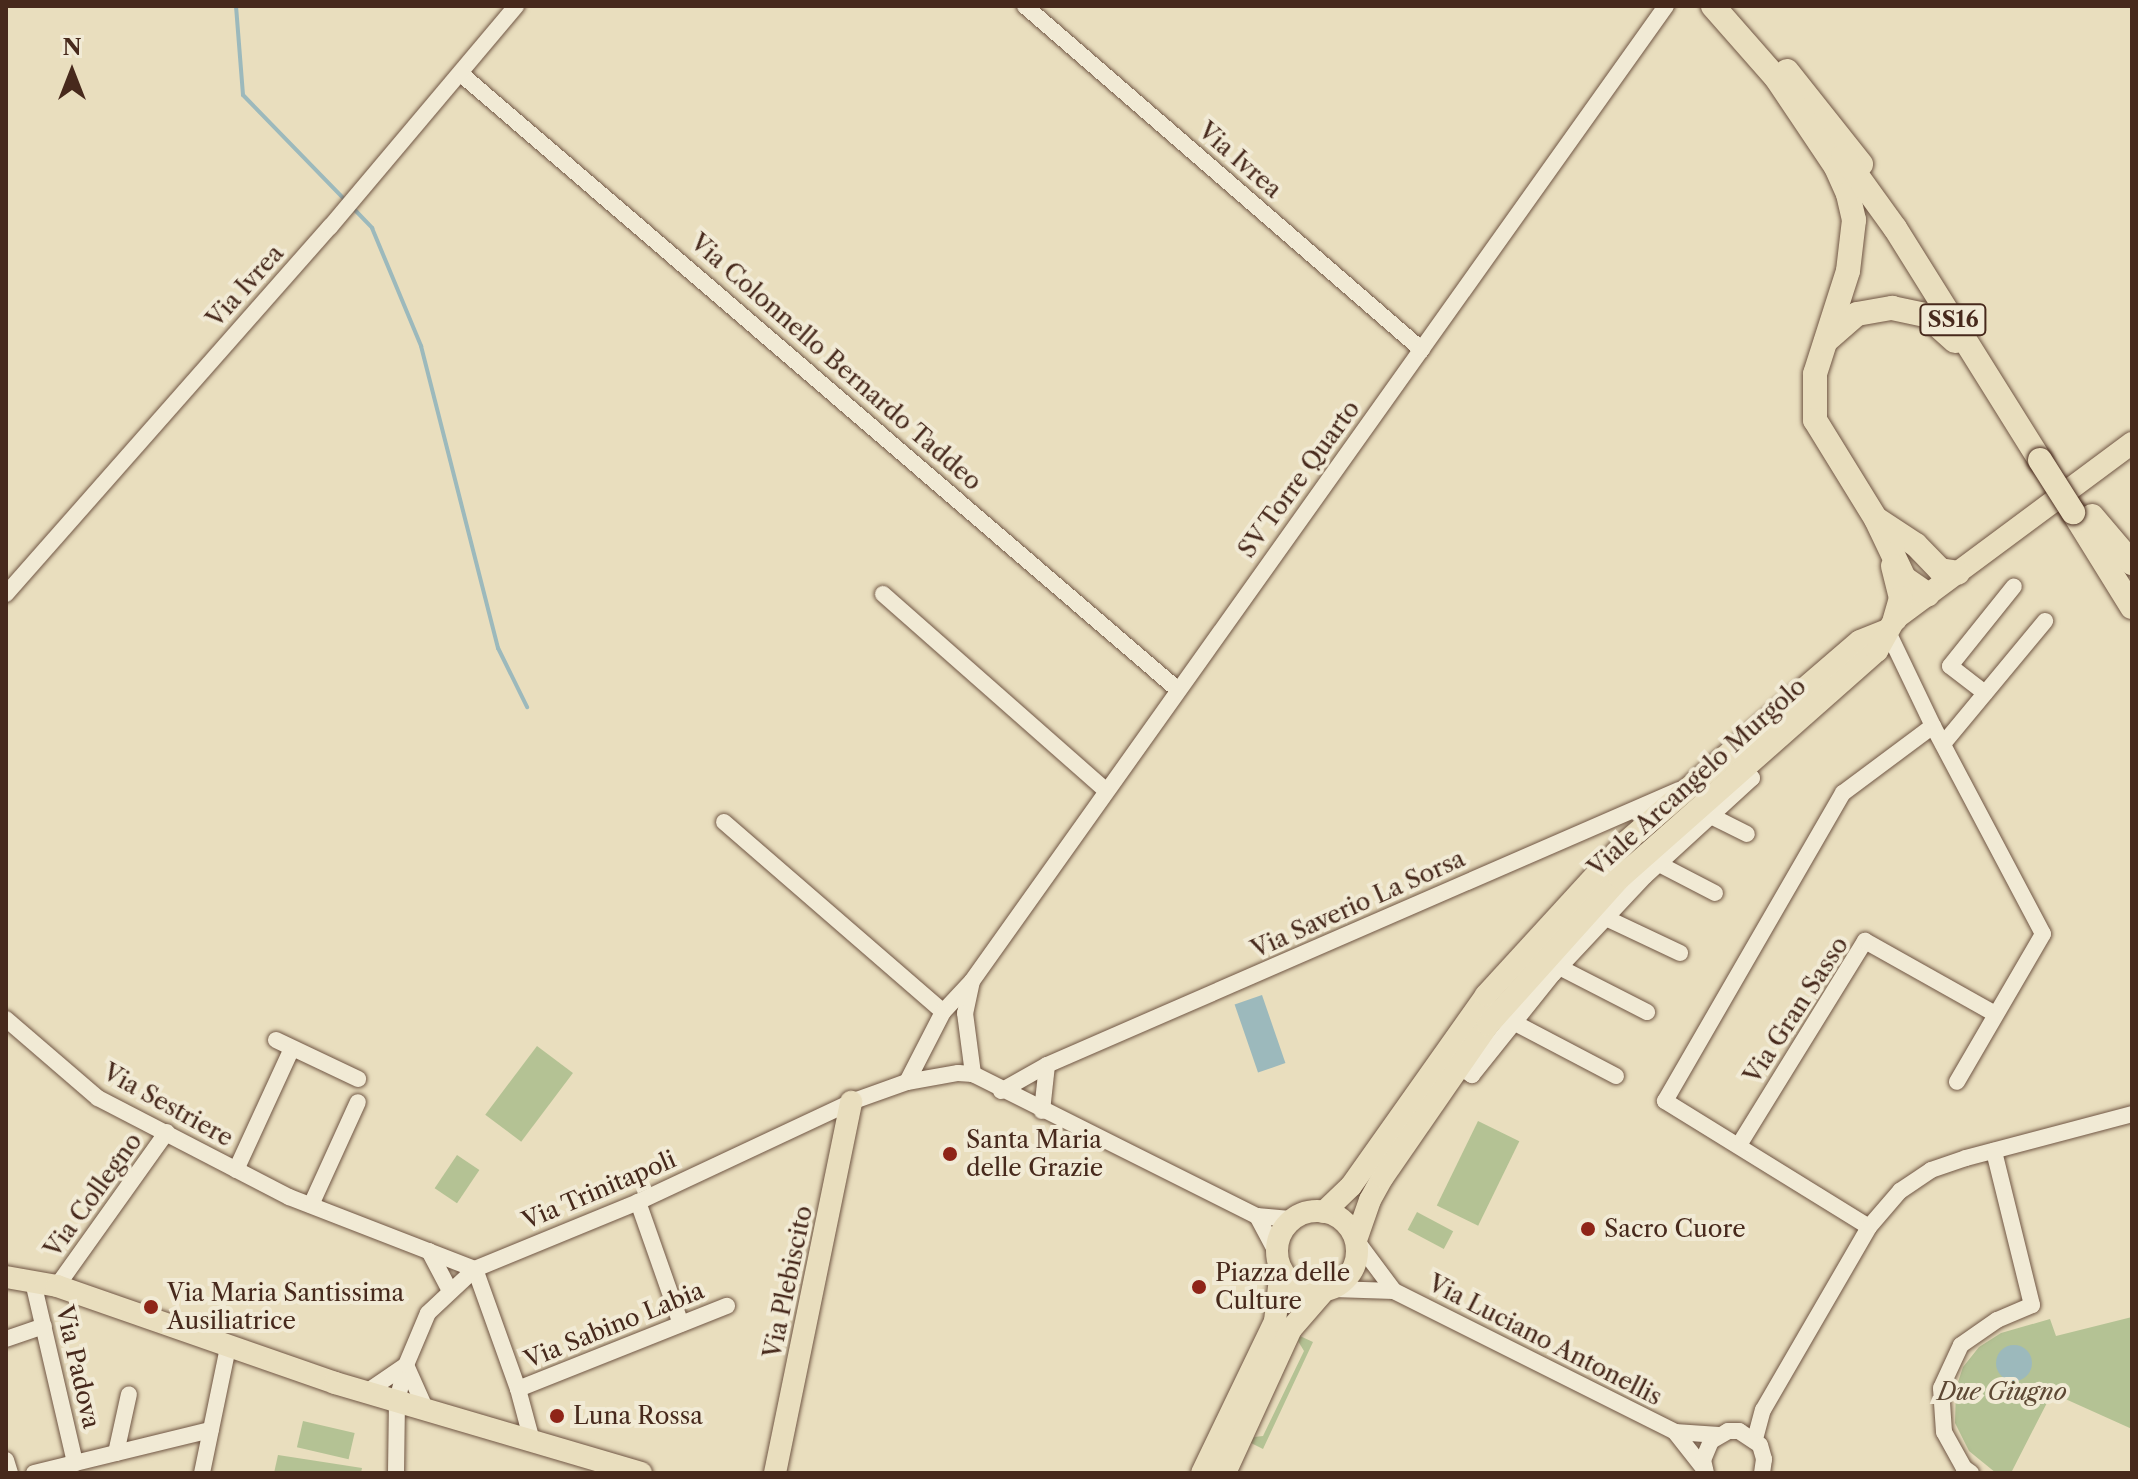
<!DOCTYPE html>
<style>
body{margin:0}
#map{position:relative;width:2138px;height:1479px;overflow:hidden;background:#e9debe;font-family:"Libre Caslon Text",serif}
div>[style]{position:absolute}
.green>*{inset:0;background:#b4c294;transform-origin:0 0}
.water>*{inset:0;background:#9cb9bc;transform-origin:0 0}
.round{border-radius:50%}
.stream>*{height:4px;margin:-2px;padding:0 2px;transform-origin:2px;border-radius:2px;background:#9cb9bc}
.roads{filter:drop-shadow(0 0 2px #705644) drop-shadow(0 0 2px #705644)}
.minor>*{height:16px;margin:-8px;padding:0 8px;transform-origin:8px;border-radius:8px;background:#f1ead5}
.major>*{height:22px;margin:-11px;padding:0 11px;transform-origin:11px;border-radius:11px;background:#e9debe}
.major>.ring{margin:-11px;padding:0;box-sizing:content-box;background:none;border:22px solid #e9debe;border-radius:50%}
.highway>*{height:24px;margin:-12px;padding:0 12px;transform-origin:12px;border-radius:12px;background:#e9debe}
.bridges{filter:drop-shadow(0 0 2px #47291c) drop-shadow(0 0 2px #47291c)}
.highway-bridge>*{height:24px;margin:-12px;padding:0 12px;transform-origin:12px;border-radius:12px;background:#e9debe}
.dots>*{width:22px;height:22px;translate:-50% -50%;box-sizing:border-box;border:4px solid #f1ead5;border-radius:50%}
span{translate:-50% -50%;white-space:nowrap;text-align:center;line-height:1.15;-webkit-text-stroke:8px #f1ead5;paint-order:stroke}
.shield-label span{padding:2px 6px;background:#f1ead5;border:2px solid;border-radius:6px;-webkit-text-stroke-width:0}
.shield-label{font-size:22px;color:#47291c;font-weight:700}
.street-label{font-size:24px;color:#47291c}
.poi-label{font-size:24px;color:#47291c}
.left{translate:0 -50%;text-align:left}
.park-label{font-size:24px;color:#5d4834;font-style:italic}
.frame{position:absolute;inset:0;border:8px solid #47291c;pointer-events:none}
.north{position:absolute;left:32px;top:32px;width:80px;height:80px;-webkit-text-stroke:6px #f1ead5;paint-order:stroke;rotate:0deg;font-size:22px;font-weight:700;line-height:32px;text-align:center;color:#47291c}
.north::after{content:'';display:block;margin:auto;width:28px;height:36px;background:#47291c;clip-path:polygon(50% 0,100% 100%,50% 72%,0 100%)}
</style>
<div id="map">
<div class="green">
<div style="left:537px;top:1046px;width:45px;height:86px;rotate:37deg"></div>
<div style="left:1478px;top:1121px;width:46px;height:94px;rotate:26deg"></div>
<div style="left:457px;top:1155px;width:27px;height:40px;rotate:34deg"></div>
<div style="left:1417px;top:1212px;width:41px;height:20px;rotate:28deg"></div>
<div style="clip-path:polygon(2132px 1317px,2132px 1429px,2052px 1393px,2011px 1473px,1996px 1473px,1969px 1451px,1955px 1423px,1956px 1388px,1963px 1367px,1979px 1347px,2001px 1333px,2050px 1319px,2056px 1336px)"></div>
<div style="clip-path:polygon(1300px 1336px,1313px 1342px,1263px 1449px,1251px 1443px,1254px 1437px,1263px 1436px,1304px 1351px,1298px 1341px)"></div>
<div style="left:303px;top:1421px;width:53px;height:27px;rotate:13deg"></div>
<div style="clip-path:polygon(278px 1455px,362px 1468px,361px 1473px,274px 1473px)"></div>
</div>
<div class="water">
<div style="left:1262px;top:995px;width:72px;height:29px;rotate:71deg"></div>
<div class="round" style="left:1996px;top:1345px;width:36px;height:36px"></div>
</div>
<div class="stream">
<div style="left:236px;top:6px;width:89px;rotate:85.5deg"></div>
<div style="left:243px;top:95px;width:148px;rotate:45.8deg"></div>
<div style="left:353px;top:208px;width:28px;rotate:46deg"></div>
<div style="left:372px;top:228px;width:128px;rotate:67.4deg"></div>
<div style="left:421px;top:346px;width:312px;rotate:75.7deg"></div>
<div style="left:498px;top:648px;width:66px;rotate:63.8deg"></div>
</div>
<div class="roads">
<div class="minor">
<div style="left:1025px;top:6px;width:525px;rotate:40.91deg"></div>
<div style="left:461px;top:74px;width:944px;rotate:40.66deg"></div>
<div style="left:6px;top:594px;width:490px;rotate:-48.6deg"></div>
<div style="left:330px;top:227px;width:289px;rotate:-49.9deg"></div>
<div style="left:883px;top:594px;width:296px;rotate:41.4deg"></div>
<div style="left:1887px;top:630px;width:106px;rotate:64.4deg"></div>
<div style="left:1933px;top:726px;width:235px;rotate:62.1deg"></div>
<div style="left:2043px;top:934px;width:171px;rotate:120.2deg"></div>
<div style="left:1985px;top:693px;width:44px;rotate:-142.4deg"></div>
<div style="left:1950px;top:666px;width:102px;rotate:-51.3deg"></div>
<div style="left:1943px;top:744px;width:160px;rotate:-50.3deg"></div>
<div style="left:1711px;top:816px;width:40px;rotate:26.6deg"></div>
<div style="left:724px;top:822px;width:290px;rotate:40.9deg"></div>
<div style="left:1659px;top:864px;width:63px;rotate:27.4deg"></div>
<div style="left:1606px;top:918px;width:82px;rotate:25.3deg"></div>
<div style="left:1559px;top:967px;width:99px;rotate:27.1deg"></div>
<div style="left:972px;top:981px;width:33px;rotate:102deg"></div>
<div style="left:965px;top:1013px;width:62px;rotate:82.5deg"></div>
<div style="left:6px;top:1019px;width:121px;rotate:40.7deg"></div>
<div style="left:98px;top:1098px;width:215px;rotate:27.4deg"></div>
<div style="left:289px;top:1197px;width:199px;rotate:21.2deg"></div>
<div style="left:1515px;top:1023px;width:114px;rotate:27.7deg"></div>
<div style="left:276px;top:1040px;width:91px;rotate:25.4deg"></div>
<div style="left:1459px;top:1066px;width:16px;rotate:35deg"></div>
<div style="left:1472px;top:1075px;width:129px;rotate:-51.3deg"></div>
<div style="left:1553px;top:974px;width:134px;rotate:-46.8deg"></div>
<div style="left:1645px;top:876px;width:145px;rotate:-42.5deg"></div>
<div style="left:1752px;top:778px;width:14px;rotate:-135deg"></div>
<div style="left:907px;top:1082px;width:79px;rotate:-62.8deg"></div>
<div style="left:943px;top:1012px;width:42px;rotate:-46.9deg"></div>
<div style="left:972px;top:981px;width:1197px;rotate:-54.56deg"></div>
<div style="left:1001px;top:1091px;width:53px;rotate:-29.5deg"></div>
<div style="left:1047px;top:1065px;width:689px;rotate:-23.52deg"></div>
<div style="left:1042px;top:1111px;width:46px;rotate:-83.8deg"></div>
<div style="left:1739px;top:1145px;width:240px;rotate:-58.3deg"></div>
<div style="left:1865px;top:941px;width:149px;rotate:29.3deg"></div>
<div style="left:236px;top:1170px;width:134px;rotate:-65.3deg"></div>
<div style="left:638px;top:1202px;width:129px;rotate:70.6deg"></div>
<div style="left:311px;top:1205px;width:113px;rotate:-65.5deg"></div>
<div style="left:1257px;top:1216px;width:40px;rotate:62deg"></div>
<div style="left:1869px;top:1227px;width:240px;rotate:-148.3deg"></div>
<div style="left:1665px;top:1101px;width:356px;rotate:-60deg"></div>
<div style="left:1843px;top:793px;width:112px;rotate:-36.7deg"></div>
<div style="left:1356px;top:1240px;width:64px;rotate:53.3deg"></div>
<div style="left:429px;top:1251px;width:43px;rotate:62.2deg"></div>
<div style="left:475px;top:1269px;width:127px;rotate:70.3deg"></div>
<div style="left:518px;top:1389px;width:54px;rotate:74.9deg"></div>
<div style="left:33px;top:1282px;width:186px;rotate:76.9deg"></div>
<div style="left:57px;top:1286px;width:189px;rotate:-54.5deg"></div>
<div style="left:1333px;top:1289px;width:61px;rotate:1.9deg"></div>
<div style="left:1394px;top:1291px;width:314px;rotate:26.6deg"></div>
<div style="left:1675px;top:1432px;width:44px;rotate:3.9deg"></div>
<div style="left:6px;top:1339px;width:40px;rotate:-18.9deg"></div>
<div style="left:406px;top:1365px;width:49px;rotate:66deg"></div>
<div style="left:518px;top:1389px;width:225px;rotate:-21.7deg"></div>
<div style="left:365px;top:1393px;width:50px;rotate:-34.3deg"></div>
<div style="left:1675px;top:1432px;width:48px;rotate:51.7deg"></div>
<div style="left:1755px;top:1439px;width:30px;rotate:-75deg"></div>
<div style="left:1763px;top:1410px;width:211px;rotate:-59.9deg"></div>
<div style="left:1869px;top:1227px;width:48px;rotate:-49.3deg"></div>
<div style="left:1900px;top:1191px;width:37px;rotate:-34deg"></div>
<div style="left:1931px;top:1170px;width:37px;rotate:-19deg"></div>
<div style="left:1966px;top:1158px;width:172px;rotate:-14.8deg"></div>
<div style="left:116px;top:1453px;width:60px;rotate:-77.6deg"></div>
<div style="left:6px;top:1460px;width:14px;rotate:73deg"></div>
<div style="left:34px;top:1473px;width:182px;rotate:-13.7deg"></div>
<div style="left:202px;top:1473px;width:129px;rotate:-78.3deg"></div>
<div style="left:396px;top:1473px;width:72px;rotate:-89.2deg"></div>
<div style="left:397px;top:1401px;width:37px;rotate:-76deg"></div>
<div style="left:406px;top:1365px;width:56px;rotate:-67.1deg"></div>
<div style="left:428px;top:1313px;width:64px;rotate:-43.1deg"></div>
<div style="left:475px;top:1269px;width:176px;rotate:-22.3deg"></div>
<div style="left:638px;top:1202px;width:235px;rotate:-25.1deg"></div>
<div style="left:851px;top:1102px;width:59px;rotate:-19.7deg"></div>
<div style="left:907px;top:1082px;width:52px;rotate:-10deg"></div>
<div style="left:958px;top:1073px;width:15px;rotate:4deg"></div>
<div style="left:973px;top:1074px;width:318px;rotate:26.6deg"></div>
<div style="left:1257px;top:1216px;width:36px;rotate:5deg"></div>
<div style="left:1706px;top:1473px;width:13px;rotate:-103deg"></div>
<div style="left:1703px;top:1460px;width:21px;rotate:-67deg"></div>
<div style="left:1711px;top:1441px;width:20px;rotate:-30deg"></div>
<div style="left:1728px;top:1431px;width:11px"></div>
<div style="left:1739px;top:1431px;width:25px;rotate:34deg"></div>
<div style="left:1760px;top:1445px;width:15px;rotate:74deg"></div>
<div style="left:1764px;top:1459px;width:14px;rotate:98deg"></div>
<div style="left:1971px;top:1473px;width:9px;rotate:-144deg"></div>
<div style="left:1964px;top:1468px;width:41px;rotate:-119.1deg"></div>
<div style="left:1944px;top:1432px;width:44px;rotate:-93.9deg"></div>
<div style="left:1941px;top:1388px;width:47px;rotate:-65.1deg"></div>
<div style="left:1961px;top:1345px;width:44px;rotate:-34.8deg"></div>
<div style="left:1997px;top:1320px;width:38px;rotate:-23deg"></div>
<div style="left:2032px;top:1305px;width:159px;rotate:-103.9deg"></div>
</div>
<div class="major">
<div class="ring" style="left:1277px;top:1211px;width:58px;height:58px"></div>
<div style="left:1324px;top:1212px;width:37px;rotate:-44deg"></div>
<div style="left:1351px;top:1186px;width:234px;rotate:-54.7deg"></div>
<div style="left:1486px;top:995px;width:207px;rotate:-47.5deg"></div>
<div style="left:1626px;top:842px;width:308px;rotate:-40.7deg"></div>
<div style="left:1860px;top:641px;width:29px;rotate:-22deg"></div>
<div style="left:1356px;top:1240px;width:42px;rotate:-70.7deg"></div>
<div style="left:1370px;top:1200px;width:26px;rotate:-61deg"></div>
<div style="left:1383px;top:1177px;width:185px;rotate:-55.4deg"></div>
<div style="left:1488px;top:1025px;width:198px;rotate:-48.1deg"></div>
<div style="left:1620px;top:878px;width:343px;rotate:-41.5deg"></div>
<div style="left:1877px;top:651px;width:37px;rotate:-61deg"></div>
<div style="left:1895px;top:619px;width:295px;rotate:-36.6deg"></div>
<div style="left:6px;top:1277px;width:52px;rotate:10deg"></div>
<div style="left:57px;top:1286px;width:294px;rotate:19.2deg"></div>
<div style="left:335px;top:1383px;width:319px;rotate:16.4deg"></div>
<div style="left:775px;top:1473px;width:379px;rotate:-78.4deg"></div>
<div style="left:1202px;top:1473px;width:169px;rotate:-64.3deg"></div>
<div style="left:1275px;top:1321px;width:51px;rotate:-83.3deg"></div>
<div style="left:1225px;top:1473px;width:158px;rotate:-65.4deg"></div>
<div style="left:1291px;top:1329px;width:50px;rotate:-49deg"></div>
</div>
<div class="highway">
<div style="left:1713px;top:6px;width:111px;rotate:48.7deg"></div>
<div style="left:1787px;top:71px;width:119px;rotate:51.5deg"></div>
<div style="left:1775px;top:76px;width:110px;rotate:56.2deg"></div>
<div style="left:1836px;top:167px;width:30px;rotate:66deg"></div>
<div style="left:1848px;top:194px;width:27px;rotate:77deg"></div>
<div style="left:1854px;top:220px;width:51px;rotate:96.7deg"></div>
<div style="left:1848px;top:271px;width:108px;rotate:107.8deg"></div>
<div style="left:1815px;top:374px;width:46px;rotate:90deg"></div>
<div style="left:1815px;top:420px;width:116px;rotate:58.4deg"></div>
<div style="left:1876px;top:519px;width:65px;rotate:64.6deg"></div>
<div style="left:1904px;top:578px;width:29px;rotate:35deg"></div>
<div style="left:1843px;top:156px;width:89px;rotate:54.2deg"></div>
<div style="left:1895px;top:228px;width:274px;rotate:58deg"></div>
<div style="left:1826px;top:341px;width:41px;rotate:-41.1deg"></div>
<div style="left:1857px;top:314px;width:36px;rotate:-10deg"></div>
<div style="left:1892px;top:308px;width:35px;rotate:12deg"></div>
<div style="left:1926px;top:315px;width:39px;rotate:42deg"></div>
<div style="left:2073px;top:512px;width:112px;rotate:58.2deg"></div>
<div style="left:2092px;top:516px;width:62px;rotate:49.6deg"></div>
<div style="left:1878px;top:520px;width:45px;rotate:33.3deg"></div>
<div style="left:1916px;top:545px;width:35px;rotate:46deg"></div>
<div style="left:1940px;top:570px;width:18px;rotate:9deg"></div>
<div style="left:1893px;top:566px;width:33px;rotate:76deg"></div>
<div style="left:1901px;top:598px;width:22px;rotate:106deg"></div>
</div>
</div>
<div class="bridges">
<div class="highway-bridge">
<div style="left:2040px;top:460px;width:62px;rotate:57.6deg"></div>
</div>
</div>
<div class="dots">
<div style="left:950px;top:1154px;background:#8f2418"></div>
<div style="left:1588px;top:1229px;background:#8f2418"></div>
<div style="left:1199px;top:1287px;background:#8f2418"></div>
<div style="left:151px;top:1307px;background:#8f2418"></div>
<div style="left:557px;top:1416px;background:#8f2418"></div>
</div>
<div class="shield-label">
<span style="left:1953px;top:320px">SS16</span>
</div>
<div class="street-label">
<span style="left:1240px;top:160px;rotate:41deg">Via Ivrea</span>
<span style="left:245px;top:286px;rotate:-48deg">Via Ivrea</span>
<span style="left:836px;top:362px;rotate:41deg">Via Colonnello Bernardo Taddeo</span>
<span style="left:1299px;top:479px;rotate:-54deg">SV Torre Quarto</span>
<span style="left:1697px;top:777px;rotate:-42deg">Viale Arcangelo Murgolo</span>
<span style="left:1358px;top:904px;rotate:-24deg">Via Saverio La Sorsa</span>
<span style="left:1796px;top:1010px;rotate:-57deg">Via Gran Sasso</span>
<span style="left:168px;top:1105px;rotate:29deg">Via Sestriere</span>
<span style="left:599px;top:1190px;rotate:-23deg">Via Trinitapoli</span>
<span style="left:93px;top:1195px;rotate:-54deg">Via Collegno</span>
<span style="left:788px;top:1282px;rotate:-78deg">Via Plebiscito</span>
<span style="left:614px;top:1325px;rotate:-22deg">Via Sabino Labia</span>
<span style="left:1545px;top:1340px;rotate:27deg">Via Luciano Antonellis</span>
<span style="left:78px;top:1367px;rotate:77deg">Via Padova</span>
</div>
<div class="poi-label">
<span class="left" style="left:966px;top:1154px">Santa Maria<br>delle Grazie</span>
<span class="left" style="left:1604px;top:1229px">Sacro Cuore</span>
<span class="left" style="left:1215px;top:1287px">Piazza delle<br>Culture</span>
<span class="left" style="left:167px;top:1307px">Via Maria Santissima<br>Ausiliatrice</span>
<span class="left" style="left:573px;top:1416px">Luna Rossa</span>
</div>
<div class="park-label">
<span style="left:2002px;top:1392px">Due Giugno</span>
</div>
<div class="frame"></div>
<div class="north">N</div>
</div>
